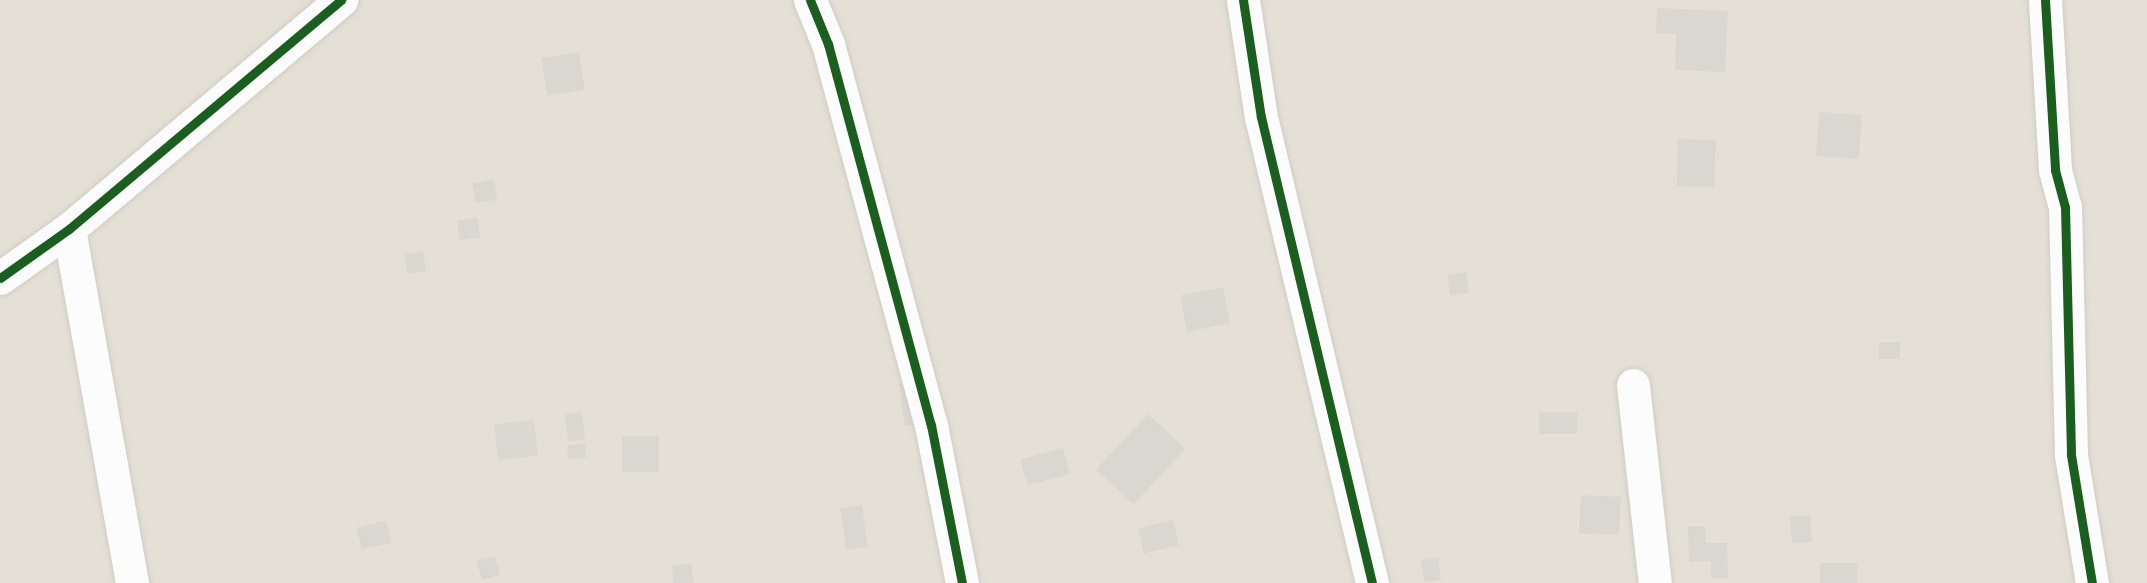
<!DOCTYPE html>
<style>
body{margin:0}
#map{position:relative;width:2147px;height:583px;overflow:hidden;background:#f0eee8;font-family:Manrope,sans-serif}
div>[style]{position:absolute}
.residential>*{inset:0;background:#e5e0d5;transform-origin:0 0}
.building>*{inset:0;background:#dad7d1;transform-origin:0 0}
.roads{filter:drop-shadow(0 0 2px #ceccc6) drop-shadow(0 0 2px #ceccc6)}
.street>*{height:33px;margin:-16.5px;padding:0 16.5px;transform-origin:16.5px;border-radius:16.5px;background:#fdfcfc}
.cycleway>*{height:9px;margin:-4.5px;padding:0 4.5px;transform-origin:4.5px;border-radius:4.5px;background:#1b5e20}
span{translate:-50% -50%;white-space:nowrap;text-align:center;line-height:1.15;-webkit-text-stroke:6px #fff;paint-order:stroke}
</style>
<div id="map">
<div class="residential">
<div style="left:0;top:0;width:2147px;height:583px"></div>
</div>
<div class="building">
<div style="clip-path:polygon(1657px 8px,1728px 11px,1725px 72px,1675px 70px,1676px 34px,1656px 33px)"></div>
<div style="left:579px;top:52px;width:38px;height:38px;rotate:81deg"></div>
<div style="left:1819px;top:112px;width:43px;height:44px;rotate:4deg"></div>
<div style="left:1678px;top:139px;width:38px;height:47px;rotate:2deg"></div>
<div style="left:494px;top:180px;width:20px;height:22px;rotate:81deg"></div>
<div style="left:478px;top:218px;width:20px;height:21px;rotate:84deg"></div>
<div style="left:423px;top:251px;width:20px;height:19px;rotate:81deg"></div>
<div style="left:1466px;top:272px;width:21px;height:19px;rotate:82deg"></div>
<div style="left:1223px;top:287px;width:37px;height:44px;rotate:79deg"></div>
<div style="left:1879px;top:342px;width:21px;height:17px"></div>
<div style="left:921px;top:381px;width:43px;height:22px;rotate:83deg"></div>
<div style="left:582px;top:412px;width:28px;height:17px;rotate:84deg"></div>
<div style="left:1539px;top:412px;width:38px;height:22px"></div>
<div style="left:1148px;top:414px;width:51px;height:76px;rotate:43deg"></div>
<div style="left:534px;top:420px;width:36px;height:40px;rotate:84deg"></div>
<div style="left:622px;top:436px;width:37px;height:36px"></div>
<div style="left:585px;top:444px;width:14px;height:18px;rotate:86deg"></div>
<div style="left:1063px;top:448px;width:27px;height:44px;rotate:75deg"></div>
<div style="left:1581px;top:495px;width:40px;height:38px;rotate:3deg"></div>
<div style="left:862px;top:505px;width:42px;height:22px;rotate:82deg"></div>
<div style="left:1810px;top:515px;width:27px;height:20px;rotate:86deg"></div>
<div style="left:1173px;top:520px;width:26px;height:36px;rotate:77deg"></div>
<div style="left:386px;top:521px;width:22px;height:30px;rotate:77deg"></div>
<div style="clip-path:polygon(1688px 526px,1705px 526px,1706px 543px,1727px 543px,1728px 578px,1711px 578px,1711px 561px,1689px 562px)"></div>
<div style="left:495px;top:556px;width:20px;height:19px;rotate:75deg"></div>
<div style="left:1438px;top:558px;width:22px;height:17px;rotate:82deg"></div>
<div style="left:1857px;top:563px;width:20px;height:37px;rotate:90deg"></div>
<div style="left:692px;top:564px;width:19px;height:20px;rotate:87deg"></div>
</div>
<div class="roads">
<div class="street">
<div style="left:810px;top:0;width:48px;rotate:67.8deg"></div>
<div style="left:828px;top:44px;width:395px;rotate:74.9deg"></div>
<div style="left:931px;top:425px;width:161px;rotate:78.9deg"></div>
<div style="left:1243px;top:0;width:118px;rotate:81.3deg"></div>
<div style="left:1261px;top:117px;width:479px;rotate:76.6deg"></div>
<div style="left:2045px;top:0;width:170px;rotate:86.6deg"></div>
<div style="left:2055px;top:170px;width:38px;rotate:75deg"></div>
<div style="left:2065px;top:207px;width:248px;rotate:88.6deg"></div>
<div style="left:2071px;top:455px;width:130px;rotate:80.7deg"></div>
<div style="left:69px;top:229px;width:360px;rotate:79.9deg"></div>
<div style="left:0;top:278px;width:85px;rotate:-35.4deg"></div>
<div style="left:69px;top:229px;width:356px;rotate:-40.1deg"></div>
<div style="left:1633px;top:385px;width:199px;rotate:83.7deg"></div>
</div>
</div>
<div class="cycleway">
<div style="left:810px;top:0;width:48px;rotate:67.8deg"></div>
<div style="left:828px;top:44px;width:395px;rotate:74.9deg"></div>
<div style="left:931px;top:425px;width:161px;rotate:78.9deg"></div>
<div style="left:1243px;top:0;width:118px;rotate:81.3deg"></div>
<div style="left:1261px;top:117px;width:479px;rotate:76.6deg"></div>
<div style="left:2045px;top:0;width:170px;rotate:86.6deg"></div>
<div style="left:2055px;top:170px;width:38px;rotate:75deg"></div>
<div style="left:2065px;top:207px;width:248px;rotate:88.6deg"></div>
<div style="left:2071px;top:455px;width:130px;rotate:80.7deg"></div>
<div style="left:0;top:278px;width:85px;rotate:-35.4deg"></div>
<div style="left:69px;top:229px;width:356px;rotate:-40.1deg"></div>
</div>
</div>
